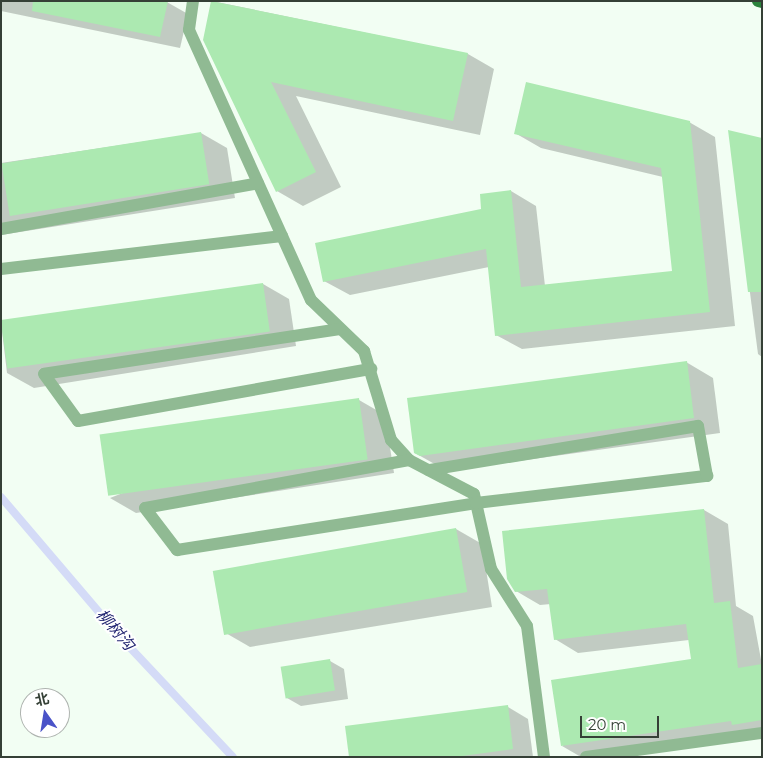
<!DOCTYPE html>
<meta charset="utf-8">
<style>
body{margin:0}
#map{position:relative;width:763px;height:758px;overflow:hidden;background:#f2fef3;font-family:Montserrat,"Noto Sans SC",sans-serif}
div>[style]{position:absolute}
.shadow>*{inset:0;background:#0003}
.stream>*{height:8px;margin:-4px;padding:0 4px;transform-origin:4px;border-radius:4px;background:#d4dbf7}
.building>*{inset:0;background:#ace9b1;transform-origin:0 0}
.street>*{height:12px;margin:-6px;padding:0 6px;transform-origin:6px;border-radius:6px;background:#90ba93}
.primary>*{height:12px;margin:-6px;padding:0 6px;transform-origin:6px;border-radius:6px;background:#2b833c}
span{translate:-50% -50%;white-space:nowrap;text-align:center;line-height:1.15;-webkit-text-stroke:4px #fff;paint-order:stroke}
.water-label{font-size:16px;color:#222571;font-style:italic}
.frame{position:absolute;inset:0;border:2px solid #354036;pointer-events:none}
.north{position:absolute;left:20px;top:688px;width:50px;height:50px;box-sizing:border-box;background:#fff;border:1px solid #aeb3af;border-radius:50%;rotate:347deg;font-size:14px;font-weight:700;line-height:20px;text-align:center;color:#354036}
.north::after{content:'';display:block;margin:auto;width:18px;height:22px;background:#4a53c8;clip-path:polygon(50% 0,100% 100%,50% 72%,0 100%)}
.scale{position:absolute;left:580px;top:716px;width:79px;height:22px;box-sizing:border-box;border:2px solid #354036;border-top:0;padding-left:6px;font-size:15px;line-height:18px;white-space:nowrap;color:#354036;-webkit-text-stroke:4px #fff;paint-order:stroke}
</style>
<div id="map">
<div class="shadow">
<div style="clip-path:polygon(1px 1px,165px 1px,188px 14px,180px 48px,1px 11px)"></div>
<div style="clip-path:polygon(212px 1px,468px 54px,494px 69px,480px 135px,296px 96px,341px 187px,303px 206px,277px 191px,204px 40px)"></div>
<div style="clip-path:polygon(689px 122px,715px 137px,735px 326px,522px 349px,496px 335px,489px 267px,350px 295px,324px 281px,483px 210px,511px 191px,536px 206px,545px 286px,673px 272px,663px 177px,541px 148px,515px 133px)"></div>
<div style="clip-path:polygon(729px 132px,762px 139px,762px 357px,758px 354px)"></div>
<div style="clip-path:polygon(201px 133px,227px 148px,235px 198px,1px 235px,1px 163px)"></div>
<div style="clip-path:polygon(263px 284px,289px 299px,296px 346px,34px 388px,7px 373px,1px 322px)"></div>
<div style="clip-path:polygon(686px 362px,713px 378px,720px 433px,447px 471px,415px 453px)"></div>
<div style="clip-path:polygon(359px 400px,385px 415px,394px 473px,136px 513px,110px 498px)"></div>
<div style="clip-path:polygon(704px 510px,728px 524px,736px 606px,753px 616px,762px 665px,762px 735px,581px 757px,562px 746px,692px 660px,689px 640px,578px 653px,555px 639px,551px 604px,540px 605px,516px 591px)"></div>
<div style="clip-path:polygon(456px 529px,482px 544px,492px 607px,250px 647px,224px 632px)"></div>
<div style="clip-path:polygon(330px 661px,344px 669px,348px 699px,301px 706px,287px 698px)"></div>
<div style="clip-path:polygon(508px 707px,528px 719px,533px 757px,350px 757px)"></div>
</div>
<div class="stream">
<div style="left:1px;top:497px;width:187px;rotate:49.6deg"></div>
<div style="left:122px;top:639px;width:162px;rotate:46.8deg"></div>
</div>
<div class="building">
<div style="clip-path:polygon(33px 1px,168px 1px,160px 37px,32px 11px)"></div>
<div style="clip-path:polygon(211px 1px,468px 53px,453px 121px,271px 82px,316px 172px,276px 192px,203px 40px)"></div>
<div style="clip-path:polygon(526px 82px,690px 121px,710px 312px,495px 336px,486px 249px,323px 282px,315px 243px,481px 209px,480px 194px,511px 190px,521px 287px,672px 271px,661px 168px,514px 134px)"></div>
<div style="clip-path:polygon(728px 130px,762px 138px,762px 292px,748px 292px)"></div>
<div style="left:201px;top:132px;width:53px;height:202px;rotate:81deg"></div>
<div style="left:263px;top:283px;width:49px;height:265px;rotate:82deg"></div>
<div style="clip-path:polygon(687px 361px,694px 418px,420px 456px,414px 453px,407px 398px)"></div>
<div style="left:359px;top:398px;width:62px;height:262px;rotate:82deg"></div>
<div style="clip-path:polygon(704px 509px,714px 603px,730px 601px,738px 668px,762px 664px,762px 720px,732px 725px,731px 721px,561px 746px,551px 680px,691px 659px,686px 624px,554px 640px,547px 589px,515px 592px,507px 579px,502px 531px)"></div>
<div style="left:456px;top:528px;width:65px;height:247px;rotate:80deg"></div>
<div style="left:330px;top:659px;width:32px;height:50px;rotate:81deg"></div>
<div style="clip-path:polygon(508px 705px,513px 749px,455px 757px,349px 757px,345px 726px)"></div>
</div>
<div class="street">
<div style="left:193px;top:1px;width:29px;rotate:98deg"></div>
<div style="left:189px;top:30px;width:296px;rotate:65.7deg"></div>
<div style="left:311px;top:300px;width:74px;rotate:43.9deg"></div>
<div style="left:364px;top:351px;width:93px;rotate:73.1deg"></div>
<div style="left:391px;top:440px;width:27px;rotate:48deg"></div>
<div style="left:409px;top:460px;width:73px;rotate:27.6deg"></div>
<div style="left:474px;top:494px;width:77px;rotate:77.2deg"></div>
<div style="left:491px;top:569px;width:67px;rotate:57.7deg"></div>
<div style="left:527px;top:626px;width:132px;rotate:82.6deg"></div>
<div style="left:1px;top:229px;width:261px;rotate:-10.1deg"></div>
<div style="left:1px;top:269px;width:283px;rotate:-6.7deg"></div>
<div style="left:340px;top:329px;width:299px;rotate:171.4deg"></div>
<div style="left:44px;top:374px;width:58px;rotate:54.1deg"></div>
<div style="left:78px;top:421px;width:298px;rotate:-10.1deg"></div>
<div style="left:409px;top:460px;width:268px;rotate:169.7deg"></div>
<div style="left:145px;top:508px;width:53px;rotate:52.7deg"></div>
<div style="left:177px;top:550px;width:303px;rotate:-8.9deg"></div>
<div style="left:476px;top:503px;width:233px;rotate:-6.7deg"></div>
<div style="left:707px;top:476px;width:51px;rotate:-100.2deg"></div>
<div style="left:698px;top:426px;width:273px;rotate:170.7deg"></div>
<div style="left:586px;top:757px;width:178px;rotate:-7.8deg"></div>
</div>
<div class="primary">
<div style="left:758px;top:1px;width:4px;rotate:14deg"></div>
</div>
<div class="water-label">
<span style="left:115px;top:630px;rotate:49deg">柳树沟</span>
</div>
<div class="frame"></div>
<div class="north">北</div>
<div class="scale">20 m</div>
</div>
